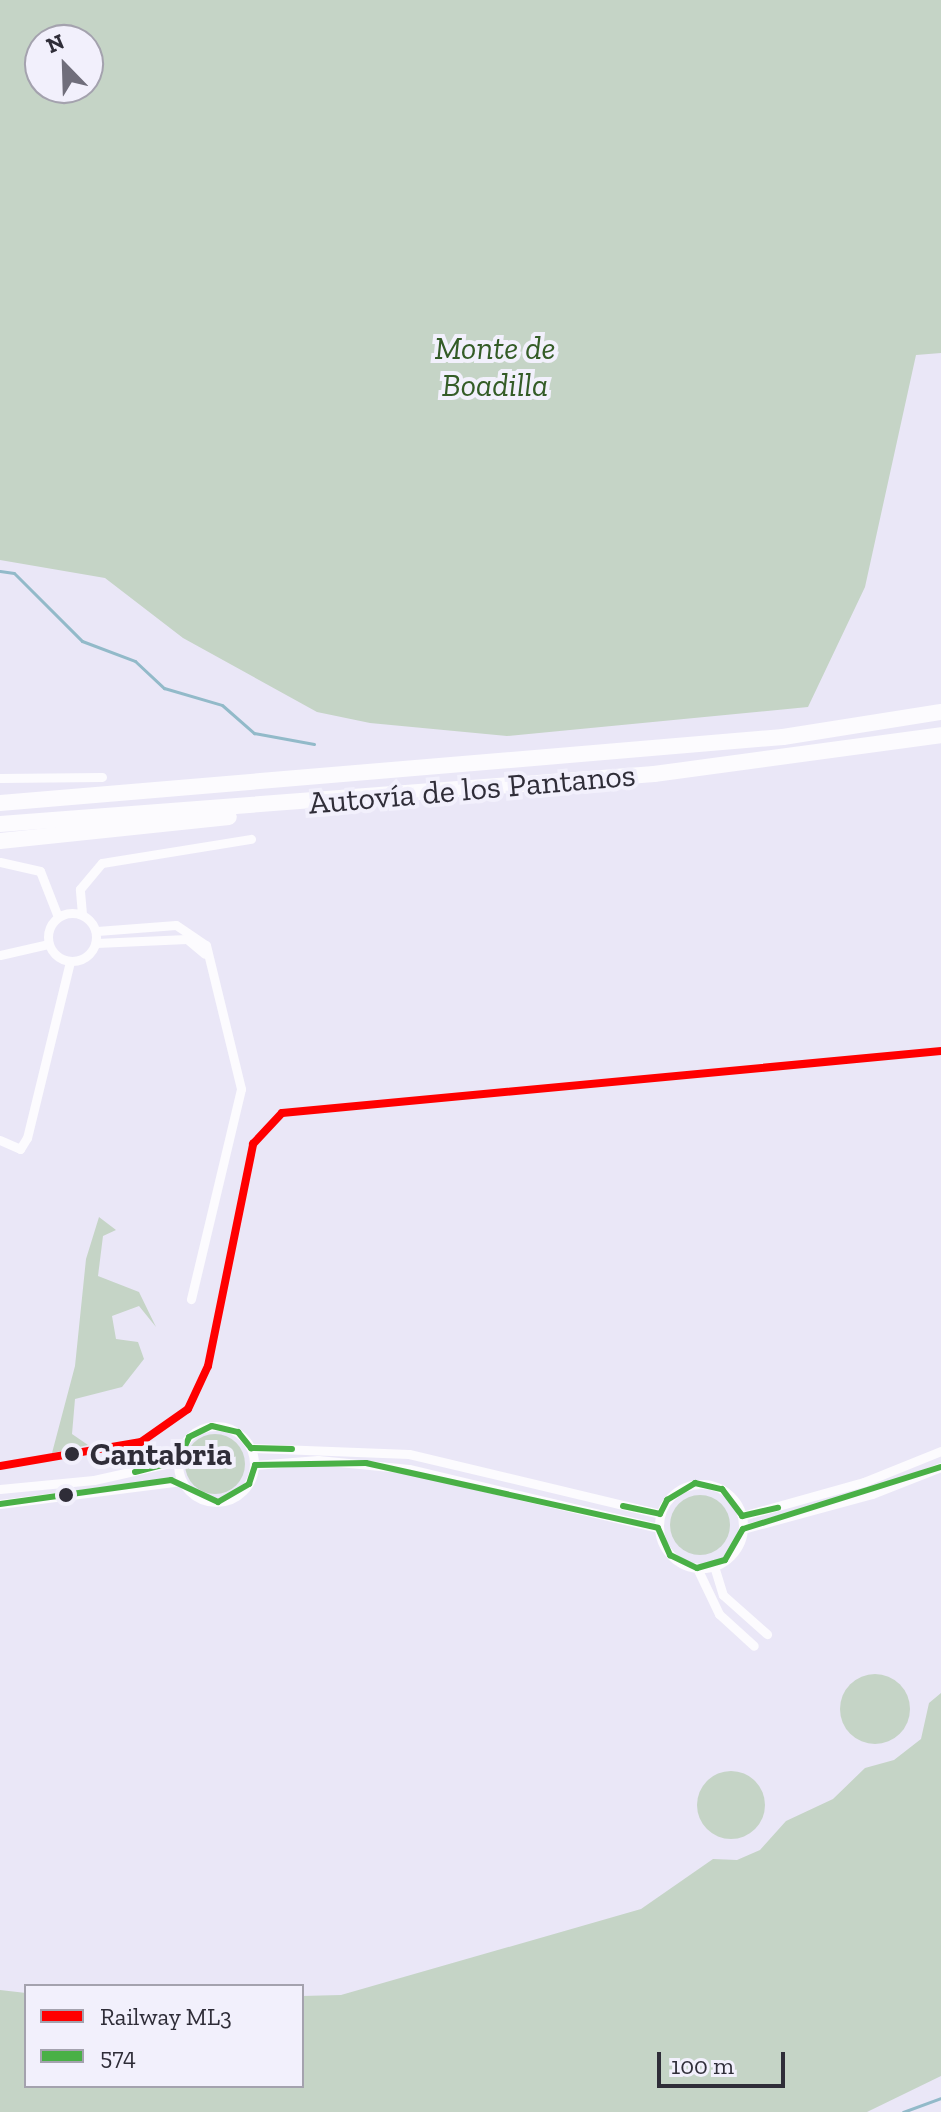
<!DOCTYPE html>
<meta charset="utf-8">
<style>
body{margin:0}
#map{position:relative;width:941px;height:2112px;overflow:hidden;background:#eae7f7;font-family:"Zilla Slab",serif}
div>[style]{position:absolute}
.green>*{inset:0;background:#c5d4c6}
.round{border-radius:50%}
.stream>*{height:3px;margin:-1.5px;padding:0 1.5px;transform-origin:1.5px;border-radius:1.5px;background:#92bac9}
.minor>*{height:9px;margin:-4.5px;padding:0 4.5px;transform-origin:4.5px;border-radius:4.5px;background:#fcfbfe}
.minor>.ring{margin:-4.5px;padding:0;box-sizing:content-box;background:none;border:9px solid #fcfbfe;border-radius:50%}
.motorway>*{height:16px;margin:-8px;padding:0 8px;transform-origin:8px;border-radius:8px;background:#fcfbfe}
.bus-1>*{height:6px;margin:-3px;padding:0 3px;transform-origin:3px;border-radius:3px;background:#49b046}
.rail-1>*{height:8px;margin:-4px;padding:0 4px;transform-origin:4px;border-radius:4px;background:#f00}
.dots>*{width:22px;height:22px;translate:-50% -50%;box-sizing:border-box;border:4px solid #f2f0fc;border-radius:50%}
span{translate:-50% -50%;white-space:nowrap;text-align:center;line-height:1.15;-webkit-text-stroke:8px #f2f0fc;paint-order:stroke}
.park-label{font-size:32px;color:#345c27;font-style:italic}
.street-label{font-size:32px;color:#2f2d38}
.stop-label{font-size:32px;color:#2f2d38;font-weight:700}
.left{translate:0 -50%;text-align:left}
.legend{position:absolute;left:24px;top:1984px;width:280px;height:104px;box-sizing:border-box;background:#f2f0fc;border:2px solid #a4a2ae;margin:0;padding:10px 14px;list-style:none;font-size:24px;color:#2f2d38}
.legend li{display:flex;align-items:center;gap:16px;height:40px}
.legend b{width:40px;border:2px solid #a4a2ae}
.north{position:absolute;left:24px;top:24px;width:80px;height:80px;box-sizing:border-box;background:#f2f0fc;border:2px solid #a4a2ae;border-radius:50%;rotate:337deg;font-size:22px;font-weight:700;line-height:32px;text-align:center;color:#2f2d38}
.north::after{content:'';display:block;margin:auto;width:28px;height:36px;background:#706e7b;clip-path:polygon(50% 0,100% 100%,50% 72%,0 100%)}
.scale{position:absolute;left:657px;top:2052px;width:128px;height:36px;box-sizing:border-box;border:4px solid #2f2d38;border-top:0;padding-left:10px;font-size:24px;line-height:28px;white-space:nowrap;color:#2f2d38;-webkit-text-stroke:6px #f2f0fc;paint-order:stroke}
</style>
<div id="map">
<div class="green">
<div style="clip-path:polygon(evenodd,0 0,941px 0,941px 353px,916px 355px,865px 587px,808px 707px,507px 736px,370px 723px,317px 712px,183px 638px,105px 578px,0 560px,0 0,40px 40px,88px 40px,88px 88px,40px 88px,40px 40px)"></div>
<div style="clip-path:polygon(99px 1217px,116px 1230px,103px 1236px,98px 1276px,139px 1292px,156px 1327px,139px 1306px,112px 1316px,116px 1339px,138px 1342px,144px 1359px,122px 1387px,75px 1399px,72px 1434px,88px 1445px,52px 1453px,75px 1366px,86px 1259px)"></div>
<div class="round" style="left:185px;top:1434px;width:60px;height:60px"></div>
<div class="round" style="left:670px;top:1495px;width:60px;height:60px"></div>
<div class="round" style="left:840px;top:1674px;width:70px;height:70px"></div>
<div style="clip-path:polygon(941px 1693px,941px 2076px,867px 2112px,0 2112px,0 1990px,26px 1993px,26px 2086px,302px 2086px,302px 1996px,341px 1995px,641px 1909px,713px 1859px,737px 1860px,760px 1850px,786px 1821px,833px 1799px,865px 1768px,894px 1760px,921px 1739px,929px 1703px)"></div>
<div class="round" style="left:697px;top:1771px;width:68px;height:68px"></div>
</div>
<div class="stream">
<div style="left:0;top:571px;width:14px;rotate:8deg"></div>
<div style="left:14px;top:573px;width:96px;rotate:45deg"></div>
<div style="left:82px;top:641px;width:57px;rotate:20.7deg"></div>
<div style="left:135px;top:661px;width:40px;rotate:43deg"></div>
<div style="left:164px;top:688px;width:60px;rotate:16.3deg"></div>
<div style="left:222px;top:705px;width:43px;rotate:41.2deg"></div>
<div style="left:254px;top:733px;width:61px;rotate:10.4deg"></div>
<div style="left:903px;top:2112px;width:40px;rotate:-20.2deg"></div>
</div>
<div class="minor">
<div style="left:0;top:778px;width:102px;rotate:-0.6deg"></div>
<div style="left:0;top:862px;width:41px;rotate:12.7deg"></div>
<div style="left:40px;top:871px;width:49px;rotate:68.6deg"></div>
<div class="ring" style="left:48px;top:913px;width:39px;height:39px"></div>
<div style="left:82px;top:914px;width:25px;rotate:-95deg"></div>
<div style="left:80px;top:889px;width:34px;rotate:-50deg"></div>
<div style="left:102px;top:863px;width:151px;rotate:-9.2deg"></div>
<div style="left:97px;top:931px;width:79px;rotate:-4.3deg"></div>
<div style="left:176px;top:925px;width:36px;rotate:34deg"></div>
<div style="left:206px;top:945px;width:148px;rotate:76.3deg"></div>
<div style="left:241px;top:1089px;width:216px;rotate:103.4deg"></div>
<div style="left:96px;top:943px;width:91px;rotate:-2.5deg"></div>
<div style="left:187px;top:939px;width:23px;rotate:40deg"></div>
<div style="left:0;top:955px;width:49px;rotate:-12.9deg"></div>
<div style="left:0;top:1140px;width:22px;rotate:24deg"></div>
<div style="left:20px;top:1149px;width:13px;rotate:-58deg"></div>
<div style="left:27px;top:1138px;width:181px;rotate:-76.3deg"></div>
<div class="ring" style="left:178px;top:1426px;width:67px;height:67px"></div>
<div style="left:251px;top:1448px;width:158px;rotate:2.2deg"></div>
<div style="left:409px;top:1454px;width:258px;rotate:13.4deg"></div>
<div style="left:255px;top:1465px;width:63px;rotate:-4.5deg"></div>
<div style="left:318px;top:1460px;width:91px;rotate:5.6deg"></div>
<div style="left:409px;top:1469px;width:256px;rotate:13.3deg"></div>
<div class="ring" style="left:659px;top:1484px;width:75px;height:75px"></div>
<div style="left:0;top:1489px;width:94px;rotate:-5.5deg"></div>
<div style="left:94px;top:1480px;width:86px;rotate:-12.7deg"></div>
<div style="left:0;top:1504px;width:183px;rotate:-7.2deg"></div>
<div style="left:742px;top:1516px;width:127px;rotate:-15.6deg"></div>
<div style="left:864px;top:1482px;width:83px;rotate:-21.9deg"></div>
<div style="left:743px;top:1529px;width:134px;rotate:-15.2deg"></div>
<div style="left:872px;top:1494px;width:74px;rotate:-21.4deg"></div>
<div style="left:714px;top:1566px;width:30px;rotate:73deg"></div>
<div style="left:723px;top:1595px;width:59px;rotate:41.6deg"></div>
<div style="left:697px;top:1568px;width:51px;rotate:64.4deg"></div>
<div style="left:719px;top:1614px;width:47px;rotate:42.4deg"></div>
</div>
<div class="motorway">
<div style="left:0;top:803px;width:786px;rotate:-4.82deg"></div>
<div style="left:783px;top:737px;width:160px;rotate:-9deg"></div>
<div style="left:0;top:824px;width:656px;rotate:-4.37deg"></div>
<div style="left:654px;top:774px;width:290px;rotate:-7.7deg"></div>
<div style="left:0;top:841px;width:230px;rotate:-6deg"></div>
</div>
<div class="bus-1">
<div style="left:135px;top:1472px;width:44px;rotate:-14.3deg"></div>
<div style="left:178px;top:1461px;width:26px;rotate:-65deg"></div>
<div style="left:189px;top:1437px;width:25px;rotate:-26deg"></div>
<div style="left:212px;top:1426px;width:27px;rotate:13deg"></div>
<div style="left:238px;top:1432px;width:21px;rotate:51deg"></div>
<div style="left:251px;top:1448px;width:41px;rotate:1.4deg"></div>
<div style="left:0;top:1504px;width:173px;rotate:-8deg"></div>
<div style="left:171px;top:1480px;width:52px;rotate:25.1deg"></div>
<div style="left:218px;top:1502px;width:36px;rotate:-30deg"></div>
<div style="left:249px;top:1484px;width:20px;rotate:-72deg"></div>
<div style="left:255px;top:1465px;width:111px;rotate:-1deg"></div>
<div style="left:366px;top:1463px;width:299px;rotate:12.5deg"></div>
<div style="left:658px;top:1528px;width:30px;rotate:66deg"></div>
<div style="left:670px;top:1555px;width:30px;rotate:26deg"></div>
<div style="left:697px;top:1568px;width:29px;rotate:-16deg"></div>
<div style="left:725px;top:1560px;width:36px;rotate:-60deg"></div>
<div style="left:743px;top:1529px;width:207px;rotate:-17.4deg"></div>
<div style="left:623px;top:1506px;width:38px;rotate:12deg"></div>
<div style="left:660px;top:1514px;width:16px;rotate:-63deg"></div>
<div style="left:667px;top:1500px;width:33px;rotate:-31deg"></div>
<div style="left:695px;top:1483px;width:28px;rotate:13deg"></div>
<div style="left:722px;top:1489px;width:34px;rotate:53deg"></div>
<div style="left:742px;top:1516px;width:37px;rotate:-13deg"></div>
</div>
<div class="rail-1">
<div style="left:0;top:1466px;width:143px;rotate:-9.7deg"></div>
<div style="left:141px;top:1442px;width:57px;rotate:-35.1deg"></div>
<div style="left:188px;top:1409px;width:47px;rotate:-65.1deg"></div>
<div style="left:208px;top:1366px;width:227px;rotate:-78.5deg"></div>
<div style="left:253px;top:1144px;width:42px;rotate:-46.9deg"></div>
<div style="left:282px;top:1113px;width:662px;rotate:-5.37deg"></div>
</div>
<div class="dots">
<div style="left:72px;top:1454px;background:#2f2d38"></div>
<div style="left:66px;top:1495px;background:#2f2d38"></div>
</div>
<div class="park-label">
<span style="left:495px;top:367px">Monte de<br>Boadilla</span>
</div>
<div class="street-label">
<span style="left:472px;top:789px;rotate:-5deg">Autovía de los Pantanos</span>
</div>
<div class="stop-label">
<span class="left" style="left:90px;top:1454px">Cantabria</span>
</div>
<ul class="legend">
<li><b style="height:10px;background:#f00"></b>Railway ML3</li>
<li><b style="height:10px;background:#49b046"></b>574</li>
</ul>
<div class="north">N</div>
<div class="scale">100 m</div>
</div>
